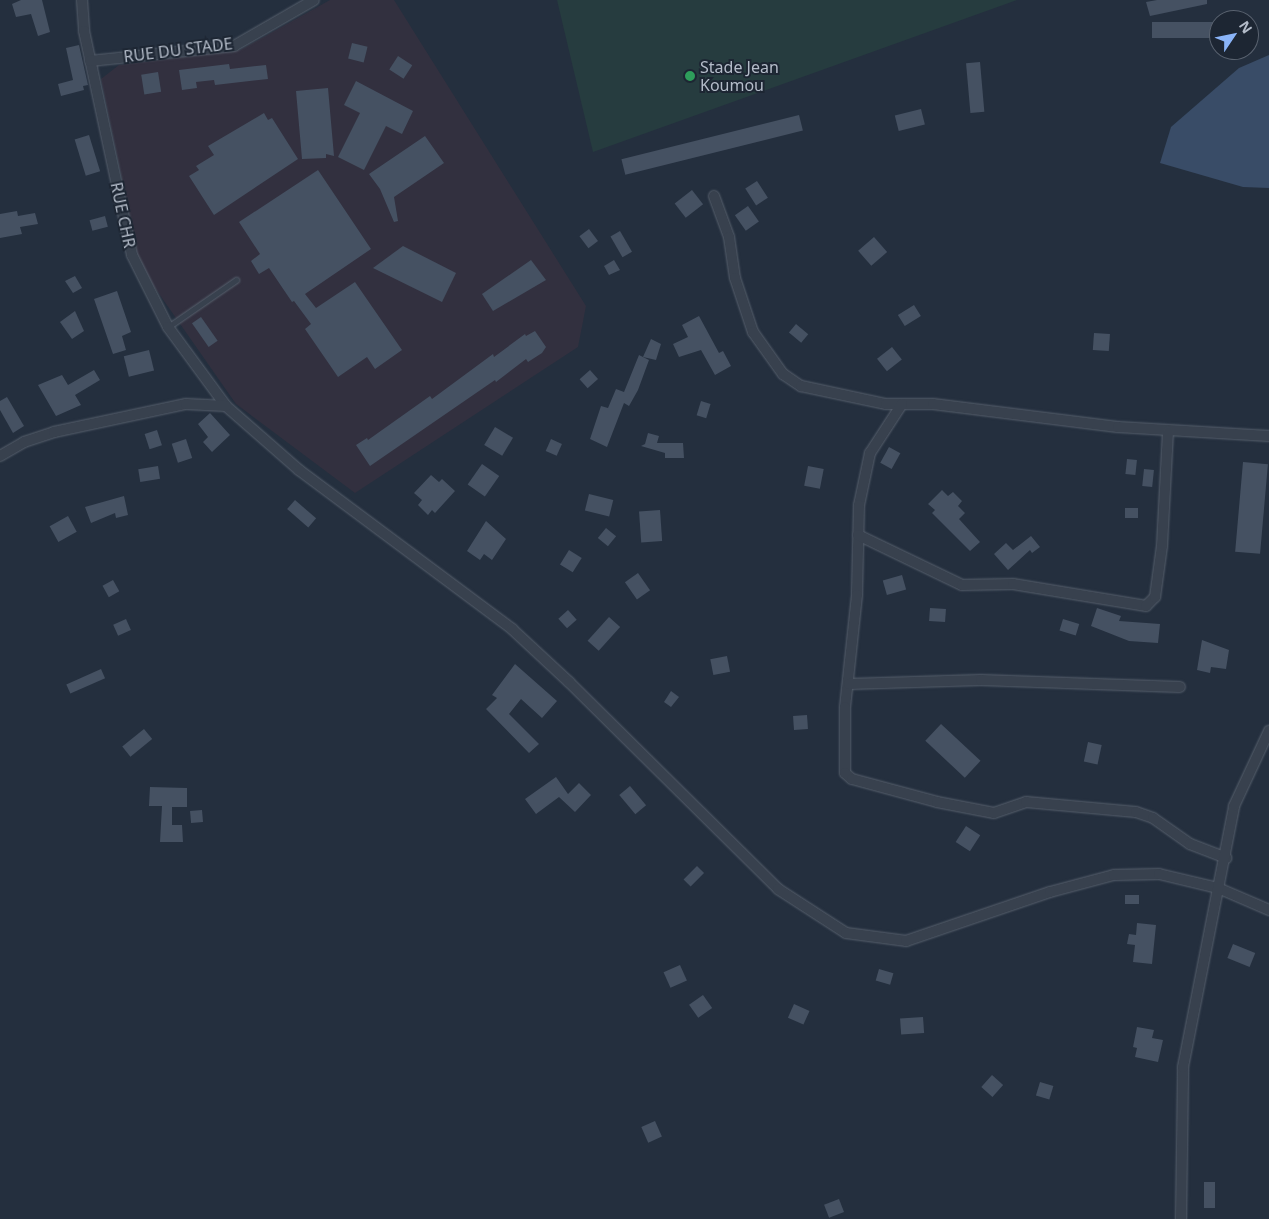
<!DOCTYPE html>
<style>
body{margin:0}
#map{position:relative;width:1269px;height:1219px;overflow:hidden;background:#242f3e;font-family:"Noto Sans",sans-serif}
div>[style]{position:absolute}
.medical>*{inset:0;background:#32303f}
.green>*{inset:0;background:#263c3f}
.water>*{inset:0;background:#394c67}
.building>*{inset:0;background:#455162;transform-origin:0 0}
.roads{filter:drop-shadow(0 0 1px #565f6c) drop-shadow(0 0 1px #565f6c)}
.lane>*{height:5px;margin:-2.5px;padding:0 2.5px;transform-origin:2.5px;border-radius:2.5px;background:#38414e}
.street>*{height:10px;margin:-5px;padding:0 5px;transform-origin:5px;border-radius:5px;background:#38414e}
.dots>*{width:14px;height:14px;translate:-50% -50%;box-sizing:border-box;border:2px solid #1d2633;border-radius:50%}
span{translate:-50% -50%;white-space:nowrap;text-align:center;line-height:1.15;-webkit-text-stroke:4px #1d2633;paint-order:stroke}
.street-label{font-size:16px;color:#b4bcc9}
.poi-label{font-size:16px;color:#b4bcc9}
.left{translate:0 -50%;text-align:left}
.north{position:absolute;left:1209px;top:10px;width:50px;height:50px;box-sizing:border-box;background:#1d2633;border:1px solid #59626f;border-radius:50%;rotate:56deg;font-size:14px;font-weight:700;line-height:20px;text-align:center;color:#b4bcc9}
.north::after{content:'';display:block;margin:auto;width:18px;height:22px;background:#8ab4f8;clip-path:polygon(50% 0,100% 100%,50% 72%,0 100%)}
</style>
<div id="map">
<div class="medical">
<div style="clip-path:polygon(330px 0,394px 0,586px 306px,578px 347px,355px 493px,236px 404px,148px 278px,138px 256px,101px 79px,119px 65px,240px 50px)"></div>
</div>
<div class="green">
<div style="clip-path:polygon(557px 0,1017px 0,593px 152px)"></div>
</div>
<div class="water">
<div style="clip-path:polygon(1269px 55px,1269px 188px,1243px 187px,1160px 163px,1171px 127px,1239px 68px)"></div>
</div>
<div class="building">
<div style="clip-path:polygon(21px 0,42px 0,50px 32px,38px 36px,31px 14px,16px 17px,12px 4px)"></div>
<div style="clip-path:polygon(1157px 0,1207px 0,1207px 4px,1150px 16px,1146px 2px)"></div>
<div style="left:1219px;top:22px;width:16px;height:67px;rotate:90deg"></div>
<div style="left:352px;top:43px;width:16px;height:16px;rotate:14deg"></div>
<div style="clip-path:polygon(79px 45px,88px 85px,83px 86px,84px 90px,61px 96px,58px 84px,73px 80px,66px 48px)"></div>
<div style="left:398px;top:56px;width:17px;height:16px;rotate:33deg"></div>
<div style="left:980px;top:62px;width:50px;height:14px;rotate:85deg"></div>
<div style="clip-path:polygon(229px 64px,230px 69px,266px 65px,268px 79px,215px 85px,214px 80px,196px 82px,197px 88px,182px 90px,179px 70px)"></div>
<div style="left:158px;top:72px;width:20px;height:17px;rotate:81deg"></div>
<div style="clip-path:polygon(356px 81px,413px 111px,402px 134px,386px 126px,364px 170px,338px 157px,360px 113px,344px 105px)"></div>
<div style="clip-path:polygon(328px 88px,334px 156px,326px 154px,326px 158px,302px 159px,296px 91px)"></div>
<div style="left:921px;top:109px;width:16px;height:27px;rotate:76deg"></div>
<div style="clip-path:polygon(264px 113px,268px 120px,272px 118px,298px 159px,214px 215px,189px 176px,199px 170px,196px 166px,214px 155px,208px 146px)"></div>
<div style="left:799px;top:115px;width:16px;height:183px;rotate:76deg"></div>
<div style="left:89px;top:135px;width:38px;height:15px;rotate:73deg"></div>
<div style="clip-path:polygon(425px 136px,444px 163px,394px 197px,398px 221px,394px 222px,380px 189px,369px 174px)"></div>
<div style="clip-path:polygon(318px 170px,371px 249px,305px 294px,316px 308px,355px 282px,402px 350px,375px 369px,367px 357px,338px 377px,305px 329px,311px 324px,294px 301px,292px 302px,269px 268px,259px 274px,251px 261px,260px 254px,239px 222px)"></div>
<div style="left:757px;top:181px;width:20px;height:14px;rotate:57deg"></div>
<div style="left:692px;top:190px;width:18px;height:22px;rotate:52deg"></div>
<div style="left:748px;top:206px;width:19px;height:16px;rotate:55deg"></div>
<div style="clip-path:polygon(17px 211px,18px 216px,35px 213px,38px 224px,20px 227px,22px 234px,0 238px,0 214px)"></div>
<div style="left:105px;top:216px;width:11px;height:16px;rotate:75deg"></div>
<div style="left:589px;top:229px;width:15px;height:12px;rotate:53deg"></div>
<div style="left:620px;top:231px;width:24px;height:11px;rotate:60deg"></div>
<div style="left:874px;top:237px;width:20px;height:21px;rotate:49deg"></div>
<div style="clip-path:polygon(403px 246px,456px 273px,442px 302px,373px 268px)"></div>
<div style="clip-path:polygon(531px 260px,546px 280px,493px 311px,482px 294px)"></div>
<div style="clip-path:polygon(614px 260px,620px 270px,609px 275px,604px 266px)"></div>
<div style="clip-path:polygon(75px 276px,82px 288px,73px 293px,65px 281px)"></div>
<div style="clip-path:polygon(117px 291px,131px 332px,122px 336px,126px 350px,113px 354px,94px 299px)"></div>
<div style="left:914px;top:305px;width:13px;height:19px;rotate:58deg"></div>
<div style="clip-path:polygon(75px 311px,84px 331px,72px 339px,60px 322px)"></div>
<div style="clip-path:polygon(699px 316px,719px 353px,723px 351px,731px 366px,715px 375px,701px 350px,679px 357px,673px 344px,688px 337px,682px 325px)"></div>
<div style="left:201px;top:317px;width:29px;height:11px;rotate:55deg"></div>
<div style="left:796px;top:324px;width:16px;height:11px;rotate:40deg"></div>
<div style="clip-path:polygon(535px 331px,546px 347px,542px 353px,528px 362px,526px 359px,496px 382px,495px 380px,370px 466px,356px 445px,367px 438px,368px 440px,430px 396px,432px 399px,493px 354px,494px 357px,525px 334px,526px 336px)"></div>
<div style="left:1094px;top:333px;width:16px;height:17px;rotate:4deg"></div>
<div style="clip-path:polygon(651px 339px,661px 344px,656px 360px,643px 357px)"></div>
<div style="left:892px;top:347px;width:16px;height:19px;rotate:52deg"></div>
<div style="left:149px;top:350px;width:21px;height:26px;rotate:76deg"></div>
<div style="clip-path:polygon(639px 355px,649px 360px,638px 390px,629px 406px,624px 403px,607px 447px,590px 439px,601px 406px,608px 408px,616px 389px,624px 392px)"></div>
<div style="clip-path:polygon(94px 370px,100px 380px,75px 395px,81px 405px,56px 416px,38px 385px,62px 375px,68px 385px)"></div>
<div style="left:590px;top:370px;width:12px;height:14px;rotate:48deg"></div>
<div style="clip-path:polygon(7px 397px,24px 426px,13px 433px,0 410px,0 401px)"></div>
<div style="left:701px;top:401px;width:10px;height:15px;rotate:17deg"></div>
<div style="clip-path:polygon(210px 413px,230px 435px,212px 452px,203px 442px,208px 437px,198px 424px)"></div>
<div style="left:495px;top:427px;width:21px;height:21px;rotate:31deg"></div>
<div style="left:157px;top:430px;width:16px;height:13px;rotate:72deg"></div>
<div style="clip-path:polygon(648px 433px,659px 436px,657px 443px,683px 443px,684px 458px,665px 458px,665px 453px,641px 446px,645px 444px)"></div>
<div style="left:186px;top:439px;width:20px;height:15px;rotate:72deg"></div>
<div style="left:551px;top:439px;width:12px;height:13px;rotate:24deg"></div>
<div style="left:889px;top:447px;width:13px;height:18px;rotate:29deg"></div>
<div style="left:1127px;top:459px;width:10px;height:15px;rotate:6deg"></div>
<div style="left:1243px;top:462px;width:25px;height:90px;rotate:5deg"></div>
<div style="left:482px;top:464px;width:21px;height:25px;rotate:35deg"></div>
<div style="left:158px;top:466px;width:13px;height:20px;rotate:81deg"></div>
<div style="left:808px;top:466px;width:16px;height:20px;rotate:11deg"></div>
<div style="left:1144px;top:469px;width:10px;height:17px;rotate:6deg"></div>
<div style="clip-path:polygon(431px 475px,439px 482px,442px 479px,455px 491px,435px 513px,432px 510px,428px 515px,418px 505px,422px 500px,414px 493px)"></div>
<div style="clip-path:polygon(942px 490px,948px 496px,953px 492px,962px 501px,958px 506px,965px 513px,959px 519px,980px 542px,970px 551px,932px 513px,935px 510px,928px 504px)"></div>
<div style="left:589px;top:494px;width:25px;height:17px;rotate:14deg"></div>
<div style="clip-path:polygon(124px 496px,128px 515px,116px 518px,115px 513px,91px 523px,85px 507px)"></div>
<div style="left:295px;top:500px;width:28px;height:12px;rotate:41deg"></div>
<div style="left:1125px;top:508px;width:13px;height:10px"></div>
<div style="left:660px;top:510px;width:31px;height:21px;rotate:86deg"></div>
<div style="left:68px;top:516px;width:18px;height:21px;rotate:61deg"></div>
<div style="clip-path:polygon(486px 521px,506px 539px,492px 560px,484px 554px,480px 560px,467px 551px)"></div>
<div style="left:606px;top:528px;width:13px;height:13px;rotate:39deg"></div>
<div style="clip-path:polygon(1031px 536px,1040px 547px,1032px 553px,1030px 550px,1008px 570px,994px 554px,1006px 543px,1013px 550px)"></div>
<div style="left:569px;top:550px;width:15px;height:17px;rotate:32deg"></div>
<div style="left:638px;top:573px;width:21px;height:16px;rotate:55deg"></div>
<div style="left:902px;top:575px;width:15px;height:20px;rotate:74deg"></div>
<div style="left:113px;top:580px;width:13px;height:12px;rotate:61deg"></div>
<div style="left:930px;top:608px;width:16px;height:13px;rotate:4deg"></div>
<div style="clip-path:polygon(1097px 608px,1121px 616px,1119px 621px,1160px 624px,1158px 643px,1129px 641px,1091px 626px)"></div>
<div style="left:568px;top:610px;width:13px;height:13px;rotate:48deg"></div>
<div style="left:609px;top:617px;width:15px;height:32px;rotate:42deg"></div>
<div style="left:126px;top:619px;width:12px;height:14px;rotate:66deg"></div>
<div style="left:1063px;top:619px;width:17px;height:12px;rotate:17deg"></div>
<div style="clip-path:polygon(1202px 640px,1229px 650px,1226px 669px,1211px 667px,1210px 673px,1197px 670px)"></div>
<div style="left:727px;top:656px;width:16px;height:17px;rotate:79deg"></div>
<div style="clip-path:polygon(515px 664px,557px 701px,542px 718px,521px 699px,509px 714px,539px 744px,529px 753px,486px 709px,497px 698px,492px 695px)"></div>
<div style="left:101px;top:669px;width:10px;height:38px;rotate:66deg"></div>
<div style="clip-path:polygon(671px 691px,679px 697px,671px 707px,664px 702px)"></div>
<div style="left:807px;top:715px;width:14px;height:14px;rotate:86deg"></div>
<div style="left:941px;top:724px;width:54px;height:23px;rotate:43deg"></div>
<div style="left:144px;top:729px;width:13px;height:28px;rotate:51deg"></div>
<div style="left:1088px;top:742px;width:14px;height:20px;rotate:12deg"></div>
<div style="clip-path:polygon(556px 777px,568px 794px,579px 783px,591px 795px,575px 812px,559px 797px,536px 814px,525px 799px)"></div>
<div style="left:630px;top:786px;width:25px;height:14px;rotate:50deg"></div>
<div style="clip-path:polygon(150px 787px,187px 788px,187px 807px,172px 807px,172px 825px,182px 825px,183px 842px,160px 842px,162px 806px,149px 806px)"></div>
<div style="left:202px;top:810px;width:12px;height:12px;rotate:85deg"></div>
<div style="left:966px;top:826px;width:17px;height:19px;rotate:33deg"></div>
<div style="left:697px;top:866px;width:10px;height:19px;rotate:45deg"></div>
<div style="left:1125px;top:895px;width:14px;height:9px"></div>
<div style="clip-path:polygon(1137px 923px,1156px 925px,1152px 964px,1133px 962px,1135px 945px,1127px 944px,1129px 934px,1136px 935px)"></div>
<div style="left:1233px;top:944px;width:24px;height:15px;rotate:22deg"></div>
<div style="left:680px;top:965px;width:17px;height:18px;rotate:66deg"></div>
<div style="left:879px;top:969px;width:15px;height:12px;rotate:16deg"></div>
<div style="left:703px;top:995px;width:16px;height:17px;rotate:55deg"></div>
<div style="left:794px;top:1004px;width:17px;height:15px;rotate:24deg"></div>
<div style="left:923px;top:1017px;width:16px;height:23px;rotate:86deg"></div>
<div style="clip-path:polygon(1137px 1027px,1154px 1030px,1152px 1038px,1163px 1040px,1158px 1062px,1135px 1057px,1137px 1048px,1133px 1047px)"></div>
<div style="left:992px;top:1075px;width:15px;height:16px;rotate:42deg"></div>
<div style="left:1040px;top:1082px;width:14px;height:14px;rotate:17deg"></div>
<div style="left:655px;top:1121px;width:17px;height:15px;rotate:66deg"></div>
<div style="left:1204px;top:1182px;width:11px;height:26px"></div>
<div style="left:839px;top:1199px;width:14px;height:16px;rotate:69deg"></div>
</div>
<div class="roads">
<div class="lane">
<div style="left:168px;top:327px;width:83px;rotate:-34.7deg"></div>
</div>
<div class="street">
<div style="left:82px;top:0;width:31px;rotate:86deg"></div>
<div style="left:84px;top:31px;width:229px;rotate:77.9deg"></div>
<div style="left:132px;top:255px;width:80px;rotate:63.4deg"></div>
<div style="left:168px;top:327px;width:98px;rotate:53.7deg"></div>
<div style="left:226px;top:406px;width:97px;rotate:41.2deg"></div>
<div style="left:299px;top:470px;width:266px;rotate:36.7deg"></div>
<div style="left:512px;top:629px;width:78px;rotate:42.9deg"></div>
<div style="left:569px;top:682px;width:294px;rotate:44.7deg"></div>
<div style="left:778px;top:889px;width:81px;rotate:32.9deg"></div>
<div style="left:846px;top:933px;width:61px;rotate:7.6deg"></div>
<div style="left:906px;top:941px;width:152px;rotate:-18.8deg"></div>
<div style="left:1050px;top:892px;width:66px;rotate:-14.9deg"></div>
<div style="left:1114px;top:875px;width:45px;rotate:-1.3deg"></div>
<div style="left:1159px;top:874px;width:61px;rotate:13.3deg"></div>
<div style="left:1218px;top:888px;width:56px;rotate:23.3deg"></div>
<div style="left:90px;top:61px;width:145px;rotate:-5.9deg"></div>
<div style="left:234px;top:46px;width:92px;rotate:-29.9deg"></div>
<div style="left:714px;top:196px;width:44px;rotate:69.9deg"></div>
<div style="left:729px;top:237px;width:41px;rotate:81.7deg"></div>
<div style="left:735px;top:278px;width:57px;rotate:71.6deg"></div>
<div style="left:753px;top:332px;width:52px;rotate:54.5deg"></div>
<div style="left:783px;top:374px;width:22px;rotate:34deg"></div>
<div style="left:801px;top:386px;width:87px;rotate:12deg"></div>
<div style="left:886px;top:404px;width:47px"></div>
<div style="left:933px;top:404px;width:186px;rotate:7.1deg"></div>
<div style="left:1118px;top:427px;width:151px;rotate:3.4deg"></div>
<div style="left:902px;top:404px;width:59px;rotate:123.1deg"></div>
<div style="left:870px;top:453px;width:53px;rotate:101.9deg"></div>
<div style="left:859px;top:505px;width:90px;rotate:91.3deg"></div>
<div style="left:857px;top:595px;width:113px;rotate:96.1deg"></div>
<div style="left:845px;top:707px;width:66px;rotate:90deg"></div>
<div style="left:845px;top:773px;width:9px;rotate:41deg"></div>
<div style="left:852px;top:779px;width:88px;rotate:15.1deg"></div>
<div style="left:937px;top:802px;width:58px;rotate:10.9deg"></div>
<div style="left:994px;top:813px;width:34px;rotate:-19deg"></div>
<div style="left:1026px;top:802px;width:110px;rotate:5.2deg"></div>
<div style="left:1136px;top:812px;width:18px;rotate:19deg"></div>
<div style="left:1153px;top:818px;width:45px;rotate:35.1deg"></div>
<div style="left:1190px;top:844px;width:39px;rotate:21deg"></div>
<div style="left:0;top:456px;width:28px;rotate:-30deg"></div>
<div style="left:24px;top:442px;width:32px;rotate:-18deg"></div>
<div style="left:54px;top:432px;width:135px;rotate:-12deg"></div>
<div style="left:186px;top:404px;width:40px;rotate:2.9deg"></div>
<div style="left:858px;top:535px;width:115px;rotate:25.7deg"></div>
<div style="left:962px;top:585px;width:51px;rotate:-1.1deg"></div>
<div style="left:1013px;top:584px;width:135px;rotate:9.4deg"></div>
<div style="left:1146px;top:606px;width:13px;rotate:-45deg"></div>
<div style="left:1155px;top:597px;width:51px;rotate:-82.2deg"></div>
<div style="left:1162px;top:546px;width:115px;rotate:-87deg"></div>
<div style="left:849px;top:684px;width:132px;rotate:-1.7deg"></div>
<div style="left:981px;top:680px;width:199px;rotate:2deg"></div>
<div style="left:1181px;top:1219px;width:152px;rotate:-89.2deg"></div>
<div style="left:1183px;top:1067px;width:266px;rotate:-78.9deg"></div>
<div style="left:1234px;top:806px;width:83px;rotate:-65deg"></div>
</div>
</div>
<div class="dots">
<div style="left:690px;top:76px;background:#2e9e5b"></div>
</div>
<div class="street-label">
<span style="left:178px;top:50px;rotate:-7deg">RUE DU STADE</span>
<span style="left:123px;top:215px;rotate:78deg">RUE CHR</span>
</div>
<div class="poi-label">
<span class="left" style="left:700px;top:76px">Stade Jean<br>Koumou</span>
</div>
<div class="north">N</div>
</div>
